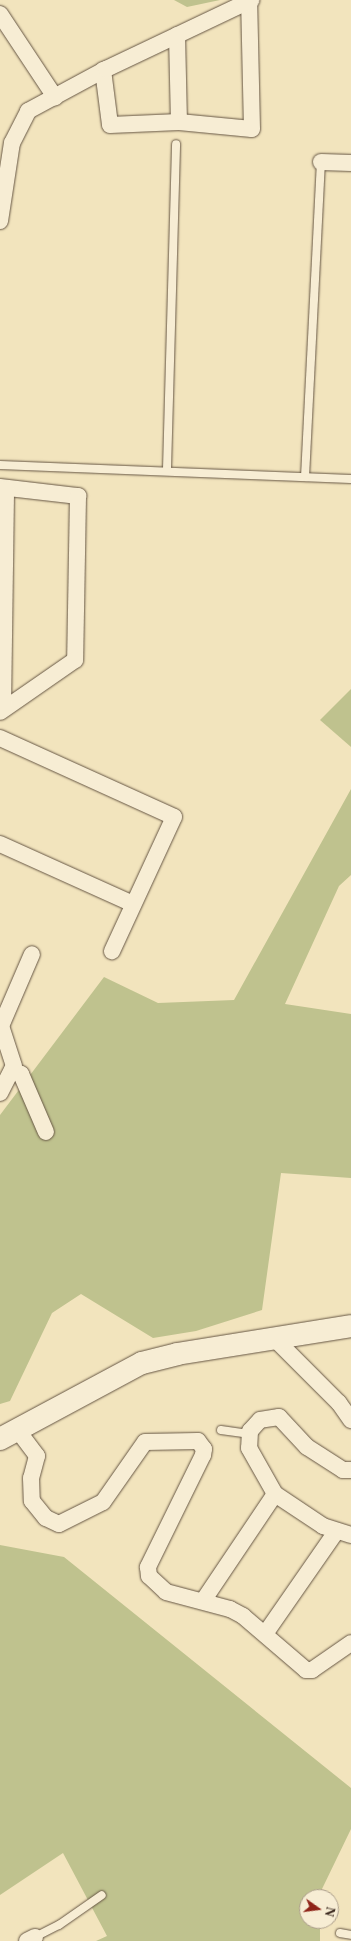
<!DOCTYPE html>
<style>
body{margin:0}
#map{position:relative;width:351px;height:1941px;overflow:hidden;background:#f2e4bd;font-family:"Libre Caslon Text",serif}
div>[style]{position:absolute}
.green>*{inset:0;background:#bfc28e}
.roads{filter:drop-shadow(0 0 1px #665644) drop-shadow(0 0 1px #665644)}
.lane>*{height:8px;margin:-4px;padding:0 4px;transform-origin:4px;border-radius:4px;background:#f7edd4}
.street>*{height:16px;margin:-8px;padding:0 8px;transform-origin:8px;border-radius:8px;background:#f7edd4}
.secondary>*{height:22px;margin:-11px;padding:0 11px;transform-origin:11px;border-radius:11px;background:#f7edd4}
span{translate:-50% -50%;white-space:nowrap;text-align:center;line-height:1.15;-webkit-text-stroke:4px #f7edd4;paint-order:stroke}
.north{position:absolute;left:299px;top:1889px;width:40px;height:40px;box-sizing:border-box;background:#f7edd4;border:1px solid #ab9d8a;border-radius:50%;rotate:104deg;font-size:11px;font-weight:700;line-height:16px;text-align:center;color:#38261c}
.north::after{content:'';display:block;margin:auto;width:14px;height:18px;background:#8f2418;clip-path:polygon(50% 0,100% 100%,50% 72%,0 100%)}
</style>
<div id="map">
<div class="green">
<div style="clip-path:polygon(174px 0,220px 0,187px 7px)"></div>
<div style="clip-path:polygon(351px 689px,351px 747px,320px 720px)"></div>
<div style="clip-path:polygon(351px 789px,351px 875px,339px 886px,285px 1004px,351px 1014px,351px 1178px,281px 1173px,262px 1310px,196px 1331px,153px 1338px,81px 1294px,52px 1313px,10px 1401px,0 1404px,0 1115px,104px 977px,158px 1003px,234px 1000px)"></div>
<div style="clip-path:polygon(0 1545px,64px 1557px,351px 1788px,351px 1829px,322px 1889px,321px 1897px,307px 1897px,307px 1921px,320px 1921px,320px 1941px,96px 1941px,107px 1936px,63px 1853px,0 1895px)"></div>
</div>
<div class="roads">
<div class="lane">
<div style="left:0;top:465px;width:351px;rotate:2.3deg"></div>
<div style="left:167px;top:469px;width:325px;rotate:-88.4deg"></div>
<div style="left:305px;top:477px;width:315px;rotate:-87.1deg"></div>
<div style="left:221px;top:1430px;width:28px;rotate:8deg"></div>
<div style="left:340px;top:1933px;width:11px;rotate:10deg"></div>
<div style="left:35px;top:1937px;width:27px;rotate:-27deg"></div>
<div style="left:59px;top:1925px;width:52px;rotate:-34.9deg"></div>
</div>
<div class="street">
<div style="left:0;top:14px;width:100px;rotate:56.5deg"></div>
<div style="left:177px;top:35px;width:87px;rotate:88.7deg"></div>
<div style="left:103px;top:70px;width:55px;rotate:82.7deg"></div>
<div style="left:110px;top:125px;width:69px;rotate:-2.5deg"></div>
<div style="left:179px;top:122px;width:73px;rotate:5.5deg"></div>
<div style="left:252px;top:129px;width:128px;rotate:-91.3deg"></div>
<div style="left:321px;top:162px;width:30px;rotate:2deg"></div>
<div style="left:0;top:221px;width:79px;rotate:-81.3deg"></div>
<div style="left:12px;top:143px;width:36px;rotate:-63deg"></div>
<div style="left:28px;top:111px;width:89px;rotate:-28.3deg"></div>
<div style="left:106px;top:69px;width:161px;rotate:-25.4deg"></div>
<div style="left:0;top:487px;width:79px;rotate:6.6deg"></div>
<div style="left:78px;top:496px;width:164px;rotate:91deg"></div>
<div style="left:75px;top:660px;width:91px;rotate:145.3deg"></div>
<div style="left:3px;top:708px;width:219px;rotate:-89.2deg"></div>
<div style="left:0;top:738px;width:191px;rotate:24.4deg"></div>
<div style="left:174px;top:817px;width:148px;rotate:114.8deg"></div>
<div style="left:0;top:844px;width:146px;rotate:24.3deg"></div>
<div style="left:12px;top:1070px;width:10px;rotate:24deg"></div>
<div style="left:21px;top:1074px;width:63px;rotate:66.7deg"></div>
<div style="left:0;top:1093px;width:30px;rotate:-63deg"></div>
<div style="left:14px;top:1066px;width:42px;rotate:-108deg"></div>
<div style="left:1px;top:1026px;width:78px;rotate:-66.7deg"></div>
<div style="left:274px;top:1338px;width:92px;rotate:45deg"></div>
<div style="left:339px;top:1403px;width:21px;rotate:55deg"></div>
<div style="left:16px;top:1428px;width:35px;rotate:53deg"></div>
<div style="left:37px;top:1456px;width:23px;rotate:105deg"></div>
<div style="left:31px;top:1478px;width:23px;rotate:88deg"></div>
<div style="left:32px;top:1501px;width:22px;rotate:51deg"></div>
<div style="left:46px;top:1518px;width:14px;rotate:25deg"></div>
<div style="left:59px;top:1524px;width:49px;rotate:-26.6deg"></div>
<div style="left:103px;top:1502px;width:73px;rotate:-55deg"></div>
<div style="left:145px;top:1442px;width:53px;rotate:-1.1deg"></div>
<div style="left:198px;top:1441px;width:10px;rotate:53deg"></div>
<div style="left:204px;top:1449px;width:6px;rotate:99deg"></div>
<div style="left:203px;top:1455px;width:125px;rotate:116.2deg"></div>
<div style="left:148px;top:1567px;width:9px;rotate:84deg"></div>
<div style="left:149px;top:1576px;width:23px;rotate:43deg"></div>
<div style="left:166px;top:1592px;width:66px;rotate:14.9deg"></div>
<div style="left:230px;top:1609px;width:15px;rotate:28deg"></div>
<div style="left:243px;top:1616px;width:83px;rotate:40.6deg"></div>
<div style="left:306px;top:1670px;width:6px"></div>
<div style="left:312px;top:1670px;width:47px;rotate:-34.7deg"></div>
<div style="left:351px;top:1470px;width:8px;rotate:180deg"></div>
<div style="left:343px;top:1470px;width:43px;rotate:-147.4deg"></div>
<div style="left:307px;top:1447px;width:41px;rotate:-133deg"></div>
<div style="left:279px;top:1417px;width:19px;rotate:171deg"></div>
<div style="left:260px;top:1420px;width:15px;rotate:132deg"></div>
<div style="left:250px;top:1431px;width:17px;rotate:93deg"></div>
<div style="left:249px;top:1448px;width:53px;rotate:60.5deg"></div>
<div style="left:275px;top:1494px;width:58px;rotate:33.7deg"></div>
<div style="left:323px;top:1526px;width:29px;rotate:18deg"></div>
<div style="left:203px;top:1601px;width:129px;rotate:-56.1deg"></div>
<div style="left:265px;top:1634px;width:124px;rotate:-55.2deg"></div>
<div style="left:27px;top:1941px;width:9px;rotate:-27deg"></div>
</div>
<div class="secondary">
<div style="left:0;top:1439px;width:161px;rotate:-28.2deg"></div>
<div style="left:142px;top:1363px;width:36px;rotate:-14deg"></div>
<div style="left:177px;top:1354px;width:176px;rotate:-9.1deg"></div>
</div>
</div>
<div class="north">N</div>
</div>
